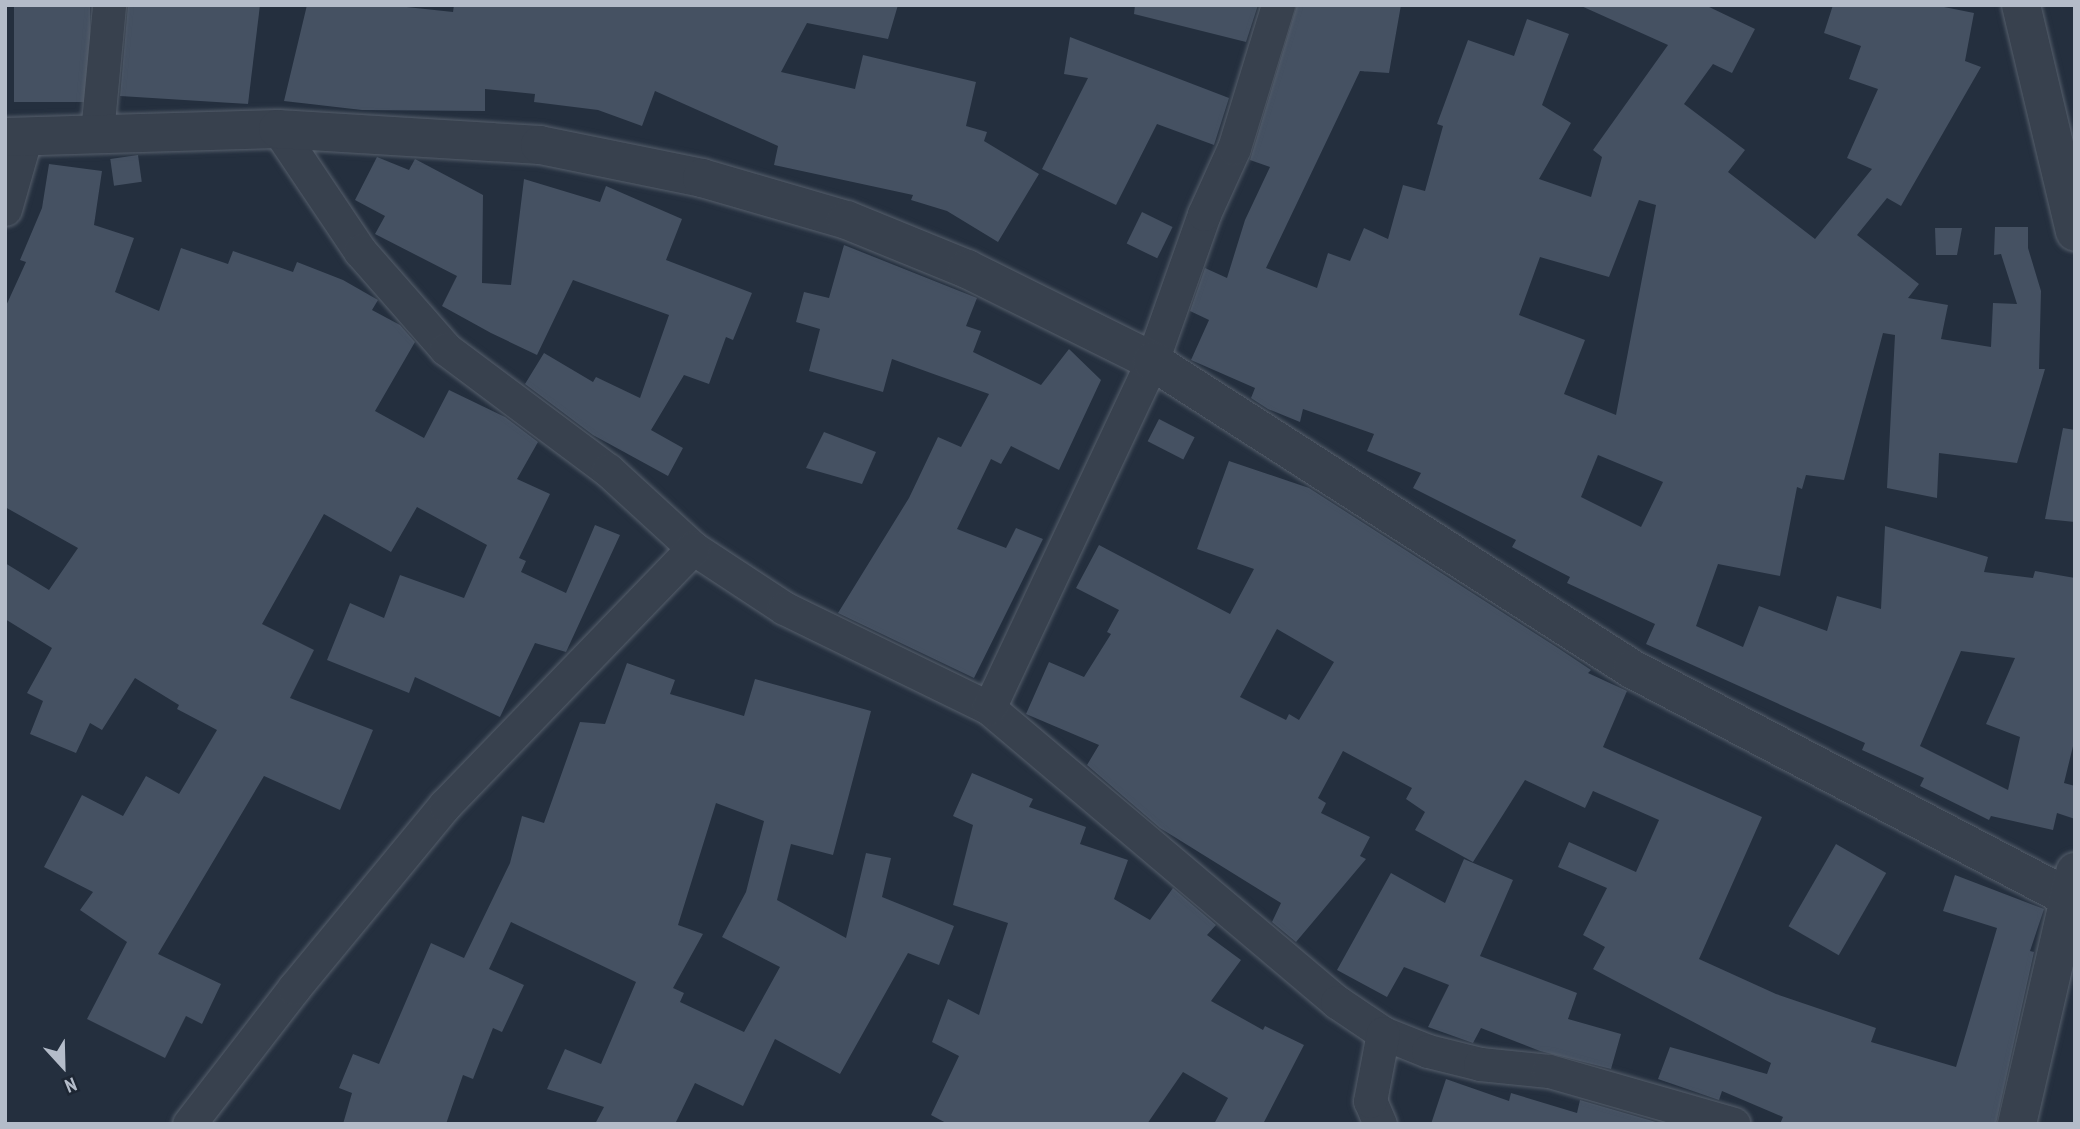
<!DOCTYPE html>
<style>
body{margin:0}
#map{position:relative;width:2080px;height:1129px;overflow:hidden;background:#242f3e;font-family:"PT Sans Narrow",sans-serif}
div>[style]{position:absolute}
.building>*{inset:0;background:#455162;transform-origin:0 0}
.roads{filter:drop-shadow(0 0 2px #565f6c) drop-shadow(0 0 2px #565f6c)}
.minor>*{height:33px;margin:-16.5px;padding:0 16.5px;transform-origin:16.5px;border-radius:16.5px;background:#38414e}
.tertiary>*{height:38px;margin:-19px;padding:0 19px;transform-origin:19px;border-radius:19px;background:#38414e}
span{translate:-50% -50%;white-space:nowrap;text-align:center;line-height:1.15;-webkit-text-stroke:5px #1d2633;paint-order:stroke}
.frame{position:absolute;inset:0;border:7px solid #b4bcc9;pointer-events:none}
.north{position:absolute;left:28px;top:1031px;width:70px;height:70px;-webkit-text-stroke:5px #1d2633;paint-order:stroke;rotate:158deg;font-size:19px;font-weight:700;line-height:28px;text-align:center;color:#b4bcc9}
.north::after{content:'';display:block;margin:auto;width:24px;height:32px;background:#b4bcc9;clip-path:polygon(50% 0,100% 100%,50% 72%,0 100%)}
</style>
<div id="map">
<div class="building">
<div style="left:14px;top:5px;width:76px;height:97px"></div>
<div style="clip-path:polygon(128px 5px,260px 5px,248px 104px,120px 96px)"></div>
<div style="clip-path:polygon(307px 5px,388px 5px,453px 12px,454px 5px,898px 5px,888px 39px,807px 23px,781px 72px,855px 89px,863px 55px,976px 82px,966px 126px,987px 132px,984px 141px,1039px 174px,998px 242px,947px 211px,911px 200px,913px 195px,774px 165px,778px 146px,655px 91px,642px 126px,598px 110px,534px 102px,535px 94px,485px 89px,485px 111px,362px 110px,284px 101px)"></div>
<div style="clip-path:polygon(1135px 5px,1258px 5px,1246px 42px,1134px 14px)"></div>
<div style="clip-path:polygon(evenodd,1297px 5px,1401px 5px,1389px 73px,1360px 71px,1266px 268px,1317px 288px,1328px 253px,1350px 261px,1364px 228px,1388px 239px,1403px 185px,1425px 191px,1443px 126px,1437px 124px,1468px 40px,1514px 56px,1527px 19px,1569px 34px,1542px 105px,1571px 123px,1539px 179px,1591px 197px,1602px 157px,1593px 150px,1668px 45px,1579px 5px,1705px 5px,1755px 29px,1732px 73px,1713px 64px,1684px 104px,1745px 150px,1728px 172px,1815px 239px,1872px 169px,1847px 158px,1878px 89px,1849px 79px,1861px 46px,1824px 33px,1833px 5px,1934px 5px,1974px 13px,1965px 61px,1981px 67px,1901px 206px,1887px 198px,1857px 235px,1919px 284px,1908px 298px,1948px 305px,1941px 339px,1991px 347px,1993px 303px,2017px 304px,2001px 254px,1994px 255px,1995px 227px,2028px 227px,2028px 248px,2041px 291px,2039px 369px,2045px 369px,2017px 463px,1939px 453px,1937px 498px,1887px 488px,1895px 335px,1883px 333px,1844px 480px,1806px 475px,1802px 489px,1797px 487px,1780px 576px,1718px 564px,1696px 626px,1743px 647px,1759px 606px,1827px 631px,1837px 596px,1881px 609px,1885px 526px,1988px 557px,1984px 572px,2033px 578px,2035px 571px,2075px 578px,2075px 738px,2064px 783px,2075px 786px,2075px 819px,2057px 813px,2053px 830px,1991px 816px,1989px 820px,1920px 786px,1924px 778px,1862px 750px,1865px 743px,1646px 644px,1655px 624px,1567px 583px,1570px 577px,1512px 547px,1516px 540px,1413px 488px,1421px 473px,1367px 451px,1374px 434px,1303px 409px,1300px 422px,1268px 409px,1251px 398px,1255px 388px,1191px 360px,1209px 320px,1190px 311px,1205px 268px,1227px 278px,1245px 220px,1270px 167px,1250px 160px,1297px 5px,1639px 200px,1656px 205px,1616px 415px,1564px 394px,1585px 340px,1519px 315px,1540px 257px,1609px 277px,1639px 200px,1297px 5px,1598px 455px,1663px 482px,1641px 527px,1581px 497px,1598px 455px,1297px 5px,1961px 651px,2015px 658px,1986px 724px,2020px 737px,2008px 790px,1920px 746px,1961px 651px)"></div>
<div style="clip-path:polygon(1070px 37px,1229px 98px,1214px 145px,1157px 124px,1116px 205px,1042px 169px,1088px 78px,1064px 74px)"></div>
<div style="left:138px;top:155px;width:27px;height:28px;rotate:82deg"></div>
<div style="clip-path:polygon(377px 157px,409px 170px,415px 159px,483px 195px,482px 283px,511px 285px,524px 179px,600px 202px,606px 186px,682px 219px,666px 260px,752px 293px,733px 340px,726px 337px,709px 384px,684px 375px,651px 430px,683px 448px,668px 476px,593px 435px,525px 384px,544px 353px,593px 382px,596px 377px,640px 398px,669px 315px,573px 280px,537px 355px,491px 333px,442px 306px,457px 276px,375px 234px,385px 216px,355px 200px)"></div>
<div style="clip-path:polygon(49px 164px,102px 171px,94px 225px,134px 238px,115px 292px,159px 311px,181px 248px,228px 264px,233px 251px,293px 272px,297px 262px,343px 280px,378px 300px,372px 310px,400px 325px,415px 342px,375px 411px,424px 438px,449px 390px,505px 417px,538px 442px,517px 479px,550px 494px,519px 558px,526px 561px,521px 572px,566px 593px,595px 525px,620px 535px,566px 652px,535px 643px,500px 717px,415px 677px,409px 693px,327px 660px,350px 603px,384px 618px,400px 575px,464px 598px,487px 545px,417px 507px,391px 552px,324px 514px,262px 624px,314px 650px,290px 698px,373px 730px,340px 810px,264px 776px,158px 954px,221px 984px,202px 1024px,186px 1016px,165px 1058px,87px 1019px,127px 942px,80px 910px,93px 892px,44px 867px,82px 795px,123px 816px,146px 776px,179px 794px,217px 730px,177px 709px,179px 705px,135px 678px,102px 730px,90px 723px,76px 753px,30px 734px,43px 701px,27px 693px,52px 648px,5px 619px,5px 563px,49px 590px,78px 548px,5px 507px,5px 308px,26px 262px,20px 260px,42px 208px)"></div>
<div style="left:1142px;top:212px;width:34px;height:35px;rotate:26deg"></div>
<div style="clip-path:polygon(1935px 228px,1962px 228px,1957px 255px,1936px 255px)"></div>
<div style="clip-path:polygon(844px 245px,977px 298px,966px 326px,981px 331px,973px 352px,1041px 385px,1069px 349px,1101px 380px,1059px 470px,1011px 446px,1001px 464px,991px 459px,957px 529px,1006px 548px,1016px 528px,1043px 539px,974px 678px,838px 613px,909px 498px,938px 437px,961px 447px,989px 394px,892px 359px,883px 392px,809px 371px,820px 329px,796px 322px,804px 292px,829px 298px)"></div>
<div style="left:1159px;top:419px;width:40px;height:25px;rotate:27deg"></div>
<div style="clip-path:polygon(2063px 428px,2075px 430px,2075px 522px,2045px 519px)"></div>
<div style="clip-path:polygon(824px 432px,876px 452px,862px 484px,806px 468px)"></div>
<div style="clip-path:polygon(evenodd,1229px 461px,1309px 488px,1558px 648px,1591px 670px,1588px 673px,1627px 691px,1603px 747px,1762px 817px,1699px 959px,1776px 994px,1876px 1028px,1871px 1042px,1956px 1067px,1997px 928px,1943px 911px,1955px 875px,2044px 909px,2030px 951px,2034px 952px,1996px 1124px,1780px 1124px,1783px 1117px,1722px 1091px,1719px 1100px,1658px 1079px,1670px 1047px,1767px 1074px,1771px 1063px,1593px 969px,1605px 947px,1583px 935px,1607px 888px,1558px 867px,1569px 842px,1636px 872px,1659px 820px,1593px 791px,1585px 808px,1525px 780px,1473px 862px,1415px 830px,1425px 812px,1406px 799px,1412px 788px,1343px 751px,1318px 798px,1326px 803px,1321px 813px,1370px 837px,1360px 856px,1366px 859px,1296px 942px,1272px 922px,1281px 903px,1160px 828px,1087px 765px,1099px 745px,1026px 714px,1049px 662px,1084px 677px,1111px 634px,1107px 632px,1119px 610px,1076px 588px,1099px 545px,1230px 614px,1254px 569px,1197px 549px,1229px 461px,1277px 629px,1334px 662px,1299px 720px,1289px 714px,1286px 720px,1240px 697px,1277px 629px)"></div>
<div style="clip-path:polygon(evenodd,627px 663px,675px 680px,670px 694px,744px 716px,755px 679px,871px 711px,833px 855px,791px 844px,777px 900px,846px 938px,866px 853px,891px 858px,882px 897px,954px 926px,939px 965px,908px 953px,840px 1074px,775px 1039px,743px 1106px,695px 1083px,675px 1124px,595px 1124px,604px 1107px,547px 1089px,565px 1049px,601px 1064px,636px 982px,511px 922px,489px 969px,524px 985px,502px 1032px,493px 1028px,473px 1079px,463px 1075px,446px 1124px,343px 1124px,352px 1093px,339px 1088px,353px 1054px,379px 1064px,431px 943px,464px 958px,510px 863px,522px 816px,544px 823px,580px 722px,605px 724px,627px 663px,716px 803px,764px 821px,746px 892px,722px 937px,780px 967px,744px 1032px,680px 1002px,684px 993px,673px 988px,703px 934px,678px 925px,716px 803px)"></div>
<div style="clip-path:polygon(972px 773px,1033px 799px,1029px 807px,1086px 827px,1080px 844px,1128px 860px,1114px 899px,1150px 920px,1173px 888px,1216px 925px,1207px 935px,1241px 960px,1211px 1001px,1263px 1030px,1265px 1026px,1304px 1045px,1263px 1124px,1214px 1124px,1228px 1098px,1183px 1072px,1147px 1124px,948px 1124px,931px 1115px,959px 1056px,932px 1042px,948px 999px,979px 1015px,1008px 923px,953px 905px,973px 825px,953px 816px)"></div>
<div style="left:1836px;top:844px;width:58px;height:95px;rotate:30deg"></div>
<div style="clip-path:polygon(1464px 859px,1513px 880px,1480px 956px,1577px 993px,1568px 1019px,1621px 1034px,1611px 1069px,1540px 1051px,1481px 1028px,1473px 1043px,1428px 1027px,1449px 985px,1404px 967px,1387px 997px,1337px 970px,1391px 873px,1445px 903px)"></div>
<div style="clip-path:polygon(1446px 1079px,1509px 1101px,1511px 1093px,1577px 1113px,1580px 1100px,1663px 1124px,1431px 1124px)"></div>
</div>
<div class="roads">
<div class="minor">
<div style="left:278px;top:129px;width:147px;rotate:56.1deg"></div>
<div style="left:360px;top:251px;width:130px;rotate:48.7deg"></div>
<div style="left:446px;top:349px;width:202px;rotate:36.8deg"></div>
<div style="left:608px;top:470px;width:115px;rotate:42.5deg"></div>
<div style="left:693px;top:548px;width:109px;rotate:33.4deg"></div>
<div style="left:784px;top:608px;width:228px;rotate:26deg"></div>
<div style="left:989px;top:708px;width:456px;rotate:40.2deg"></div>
<div style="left:1337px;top:1002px;width:55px;rotate:34deg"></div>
<div style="left:1383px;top:1033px;width:48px;rotate:21.8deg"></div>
<div style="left:1428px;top:1051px;width:54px;rotate:14deg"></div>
<div style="left:1480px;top:1064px;width:69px;rotate:5.8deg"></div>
<div style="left:1549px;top:1071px;width:192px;rotate:16deg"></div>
<div style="left:97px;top:133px;width:129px;rotate:-84.6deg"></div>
<div style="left:5px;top:209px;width:76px;rotate:-74deg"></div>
<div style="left:989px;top:708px;width:383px;rotate:-64.8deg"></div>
<div style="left:1152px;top:361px;width:156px;rotate:-70.5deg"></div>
<div style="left:1204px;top:214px;width:72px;rotate:-65.6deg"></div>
<div style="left:1234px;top:148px;width:150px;rotate:-72.9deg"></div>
<div style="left:189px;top:1124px;width:172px;rotate:-52.3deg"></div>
<div style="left:294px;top:988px;width:237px;rotate:-50.5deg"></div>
<div style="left:445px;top:805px;width:357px;rotate:-46deg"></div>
<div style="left:1380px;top:1124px;width:25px;rotate:-113deg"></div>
<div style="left:1370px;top:1101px;width:69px;rotate:-79.2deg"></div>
</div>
<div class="tertiary">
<div style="left:2021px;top:5px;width:233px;rotate:76.6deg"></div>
<div style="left:5px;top:137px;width:273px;rotate:-1.7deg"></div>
<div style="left:278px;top:129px;width:262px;rotate:3.5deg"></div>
<div style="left:540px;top:145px;width:165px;rotate:11.5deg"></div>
<div style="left:702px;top:178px;width:151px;rotate:16.2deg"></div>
<div style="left:847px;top:220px;width:130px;rotate:22.2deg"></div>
<div style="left:967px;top:269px;width:207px;rotate:26.4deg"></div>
<div style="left:1152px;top:361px;width:570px;rotate:32.69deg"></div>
<div style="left:1632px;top:669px;width:500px;rotate:27.64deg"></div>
<div style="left:2017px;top:1124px;width:259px;rotate:-77deg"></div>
</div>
</div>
<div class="frame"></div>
<div class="north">N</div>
</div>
